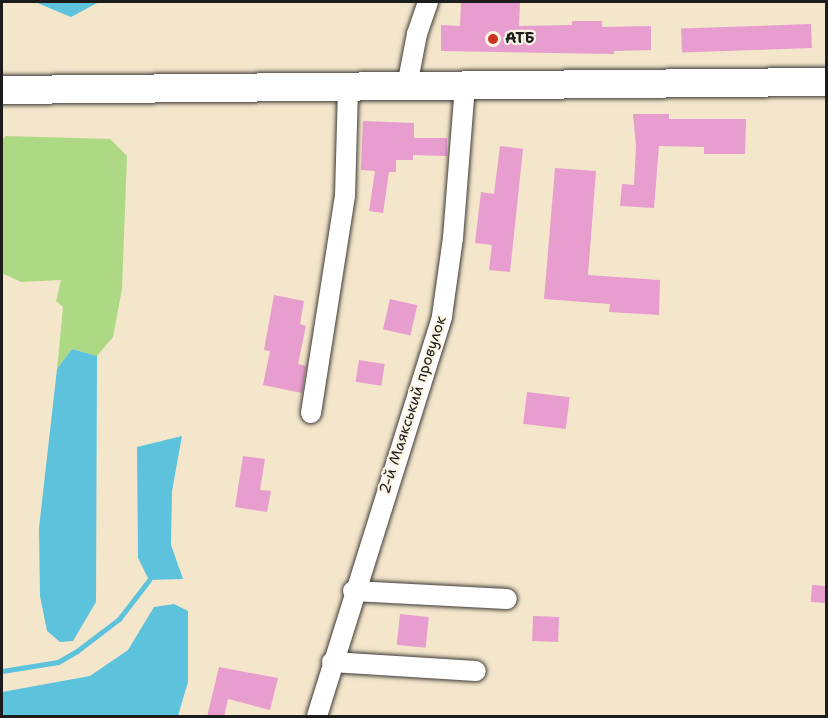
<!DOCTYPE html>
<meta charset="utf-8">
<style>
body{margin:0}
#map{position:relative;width:828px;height:718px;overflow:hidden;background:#f4e6cb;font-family:"Shantell Sans",sans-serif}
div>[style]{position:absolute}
.green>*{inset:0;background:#aed984}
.water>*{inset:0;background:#5dc2db}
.stream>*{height:5px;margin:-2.5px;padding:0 2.5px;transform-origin:2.5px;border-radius:2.5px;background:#5dc2db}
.building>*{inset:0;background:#e79dce;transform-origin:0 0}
.roads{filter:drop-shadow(0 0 2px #3c3a36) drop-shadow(0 0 2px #3c3a36)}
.minor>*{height:20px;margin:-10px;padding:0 10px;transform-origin:10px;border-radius:10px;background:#fff}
.highway>*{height:28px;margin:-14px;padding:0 14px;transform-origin:14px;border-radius:14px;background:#fff}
.dots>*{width:16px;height:16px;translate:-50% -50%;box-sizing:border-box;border:3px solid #fcf5e5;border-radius:50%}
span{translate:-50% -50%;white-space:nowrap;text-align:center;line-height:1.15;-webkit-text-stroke:4.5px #fcf5e5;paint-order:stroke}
.poi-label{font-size:15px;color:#1c1c1c;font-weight:700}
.left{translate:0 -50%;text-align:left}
.street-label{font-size:15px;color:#1c1c1c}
.frame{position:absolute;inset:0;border:3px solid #1c1c1c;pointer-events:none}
</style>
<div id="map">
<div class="green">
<div style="clip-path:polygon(6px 136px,110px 139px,127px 156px,122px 289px,113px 337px,97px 356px,72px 349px,57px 369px,63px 307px,56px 301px,61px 280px,21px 282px,2px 273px,2px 140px)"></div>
</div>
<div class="water">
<div style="clip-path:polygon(35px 2px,99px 2px,71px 17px)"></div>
<div style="clip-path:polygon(72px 349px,97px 356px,96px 602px,73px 641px,60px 642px,47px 631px,40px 596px,39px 528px,57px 369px)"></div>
<div style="clip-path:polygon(182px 436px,172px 491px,171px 545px,183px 579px,149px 580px,138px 558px,137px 447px)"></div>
<div style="clip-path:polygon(174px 604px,188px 611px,188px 682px,178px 716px,2px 716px,2px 692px,90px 676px,128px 650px,154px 607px)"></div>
</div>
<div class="stream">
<div style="left:2px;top:671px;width:57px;rotate:-9.1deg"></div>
<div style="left:58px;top:662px;width:22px;rotate:-30deg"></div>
<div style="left:77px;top:651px;width:53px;rotate:-37.3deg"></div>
<div style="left:119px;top:619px;width:49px;rotate:-52.4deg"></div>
</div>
<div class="building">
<div style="clip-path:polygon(461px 2px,520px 2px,519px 26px,572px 25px,572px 21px,602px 21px,602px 27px,651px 26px,651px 50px,614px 51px,614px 54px,441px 51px,441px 25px,460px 26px)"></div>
<div style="left:811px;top:24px;width:24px;height:130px;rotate:88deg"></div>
<div style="clip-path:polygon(633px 114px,669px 114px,669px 119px,746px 119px,745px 154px,704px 154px,704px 147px,659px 146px,654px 208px,620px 206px,622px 184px,634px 185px,636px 146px)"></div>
<div style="clip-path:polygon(363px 121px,414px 123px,414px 138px,447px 138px,447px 156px,413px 155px,413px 160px,396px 160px,396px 172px,389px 172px,383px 213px,369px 211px,375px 171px,361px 170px)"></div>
<div style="clip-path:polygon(500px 146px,523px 149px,510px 272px,489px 270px,492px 245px,475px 243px,481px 192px,494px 194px)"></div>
<div style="clip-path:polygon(555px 168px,596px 171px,588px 275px,660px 280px,659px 315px,609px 312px,610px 304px,544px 299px)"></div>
<div style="clip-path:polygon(274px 295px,304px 301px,300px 324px,306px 326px,298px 364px,306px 366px,302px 393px,263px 385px,270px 351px,264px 350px)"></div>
<div style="left:390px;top:299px;width:28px;height:31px;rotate:13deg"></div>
<div style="left:359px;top:360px;width:26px;height:22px;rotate:9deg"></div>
<div style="left:527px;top:392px;width:43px;height:32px;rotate:7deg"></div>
<div style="clip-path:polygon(243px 456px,265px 459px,260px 490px,271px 491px,267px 512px,235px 507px)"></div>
<div style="left:812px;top:585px;width:14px;height:17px;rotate:4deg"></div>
<div style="left:400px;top:614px;width:29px;height:31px;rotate:6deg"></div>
<div style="left:533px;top:616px;width:26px;height:25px;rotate:2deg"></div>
<div style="clip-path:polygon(219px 667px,278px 678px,270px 710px,228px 699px,224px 717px,207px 717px)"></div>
</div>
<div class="roads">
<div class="minor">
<div style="left:407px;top:86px;width:53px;rotate:-79.1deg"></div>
<div style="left:417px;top:34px;width:34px;rotate:-71deg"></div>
<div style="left:311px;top:413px;width:220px;rotate:-81.1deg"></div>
<div style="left:345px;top:196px;width:110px;rotate:-88.4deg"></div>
<div style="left:353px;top:591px;width:154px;rotate:3deg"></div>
<div style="left:332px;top:662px;width:144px;rotate:3.6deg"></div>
<div style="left:317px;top:716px;width:419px;rotate:-72.6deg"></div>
<div style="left:442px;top:316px;width:79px;rotate:-82deg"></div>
<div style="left:453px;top:238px;width:153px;rotate:-85.5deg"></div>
</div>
<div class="highway">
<div style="left:2px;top:90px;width:824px;rotate:-0.56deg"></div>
</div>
</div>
<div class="dots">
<div style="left:493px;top:39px;background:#c8321e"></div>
</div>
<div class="poi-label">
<span class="left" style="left:505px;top:39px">АТБ</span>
</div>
<div class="street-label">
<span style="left:413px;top:405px;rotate:-72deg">2-й Маякський провулок</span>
</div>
<div class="frame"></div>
</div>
